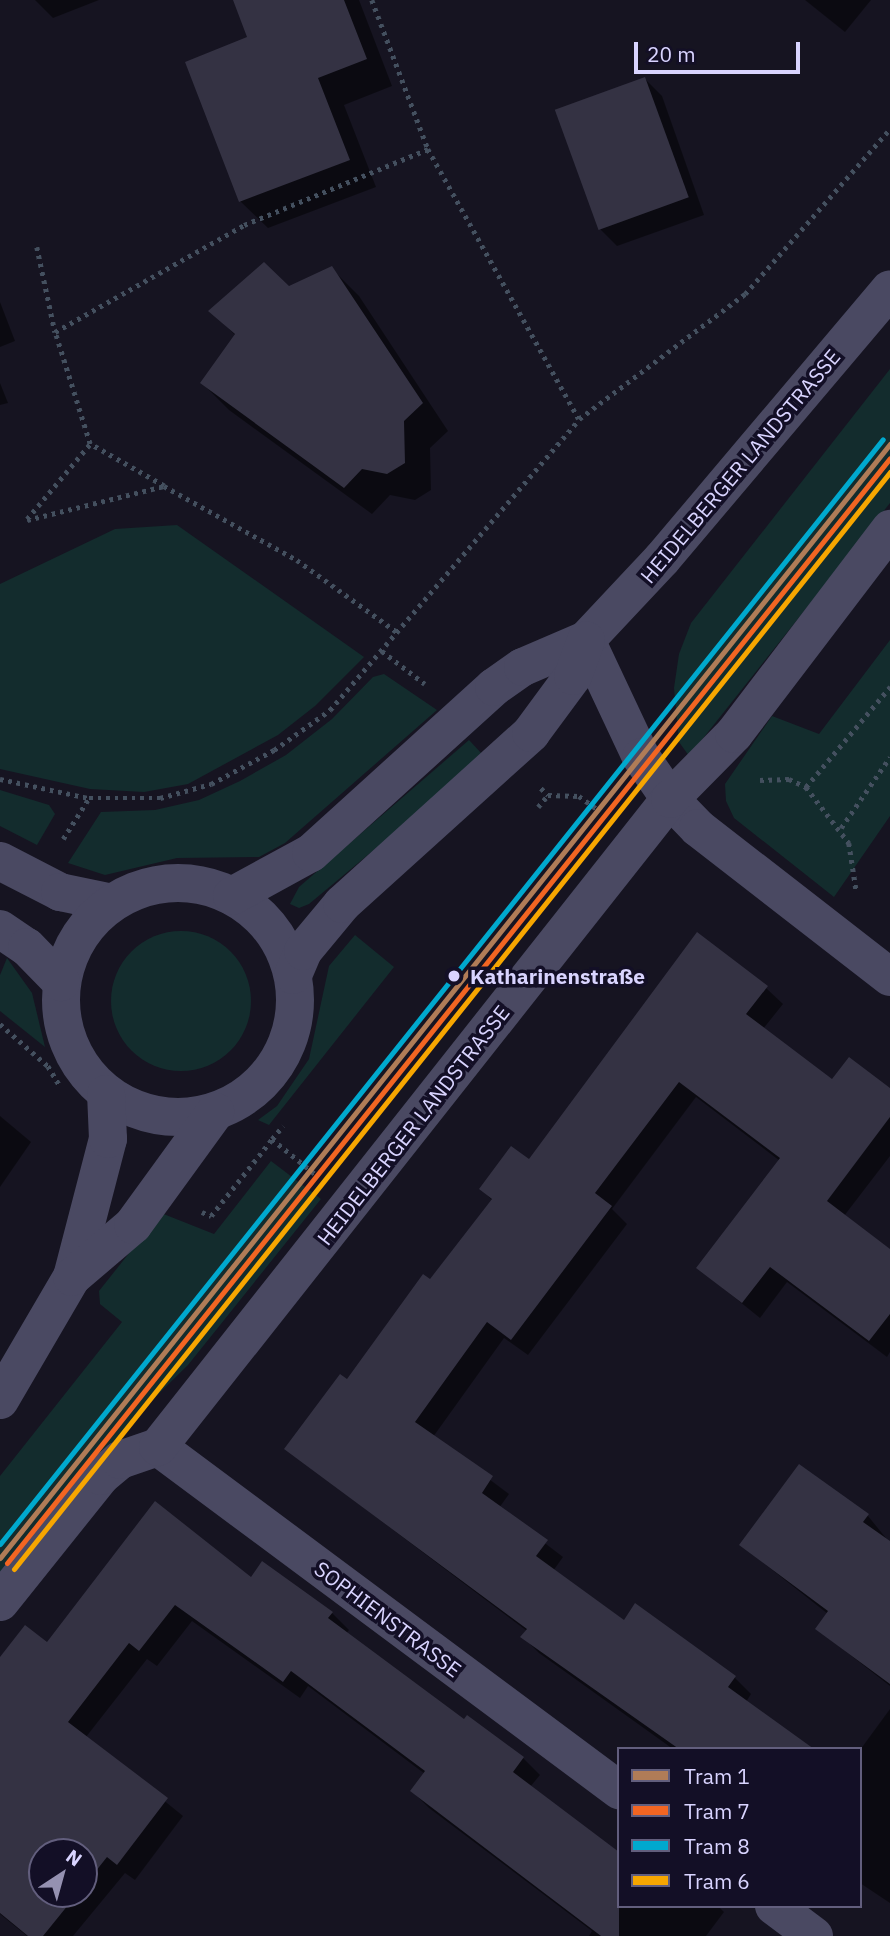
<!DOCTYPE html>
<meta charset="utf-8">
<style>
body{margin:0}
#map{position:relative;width:890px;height:1936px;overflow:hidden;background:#161421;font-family:"IBM Plex Sans",sans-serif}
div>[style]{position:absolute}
.green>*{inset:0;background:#132c2d}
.round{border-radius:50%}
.shadow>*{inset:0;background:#0007}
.building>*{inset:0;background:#343243;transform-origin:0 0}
.path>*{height:4.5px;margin-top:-2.25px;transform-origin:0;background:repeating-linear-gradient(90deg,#44505f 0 3.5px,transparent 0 8.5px)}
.minor>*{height:38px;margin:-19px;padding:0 19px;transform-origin:19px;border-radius:19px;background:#4a4962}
.minor>.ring{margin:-19px;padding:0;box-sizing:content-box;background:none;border:38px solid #4a4962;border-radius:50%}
.tram-1>*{height:5px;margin:-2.5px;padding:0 2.5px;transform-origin:2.5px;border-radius:2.5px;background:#b07c57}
.tram-2>*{height:5px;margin:-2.5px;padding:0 2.5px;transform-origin:2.5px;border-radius:2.5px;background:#f26522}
.tram-3>*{height:5px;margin:-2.5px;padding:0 2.5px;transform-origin:2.5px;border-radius:2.5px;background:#00a9ce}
.tram-4>*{height:5px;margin:-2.5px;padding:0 2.5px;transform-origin:2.5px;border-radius:2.5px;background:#f7a600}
.dots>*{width:19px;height:19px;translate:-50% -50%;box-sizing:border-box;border:4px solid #130f26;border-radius:50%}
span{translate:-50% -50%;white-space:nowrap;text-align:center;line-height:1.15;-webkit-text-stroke:7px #130f26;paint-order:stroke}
.street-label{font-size:21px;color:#d9d4ff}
.stop-label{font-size:21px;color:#d9d4ff;font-weight:700}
.left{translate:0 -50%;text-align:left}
.legend{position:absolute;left:617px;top:1747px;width:245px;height:161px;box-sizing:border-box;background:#130f26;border:2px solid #625e7d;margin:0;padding:9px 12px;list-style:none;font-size:21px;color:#d9d4ff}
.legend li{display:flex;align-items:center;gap:14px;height:35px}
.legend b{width:35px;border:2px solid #625e7d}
.north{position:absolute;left:28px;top:1838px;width:70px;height:70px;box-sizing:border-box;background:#130f26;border:2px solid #625e7d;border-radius:50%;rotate:36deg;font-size:19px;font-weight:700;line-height:28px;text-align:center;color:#d9d4ff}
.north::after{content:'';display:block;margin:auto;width:24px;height:32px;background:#9591b1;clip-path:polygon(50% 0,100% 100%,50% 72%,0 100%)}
.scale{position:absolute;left:634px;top:42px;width:166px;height:32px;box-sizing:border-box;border:4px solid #d9d4ff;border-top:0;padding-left:9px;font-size:21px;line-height:24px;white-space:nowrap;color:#d9d4ff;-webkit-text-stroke:5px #130f26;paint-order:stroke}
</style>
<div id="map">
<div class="green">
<div style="clip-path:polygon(890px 369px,890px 503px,689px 756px,679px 742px,674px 688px,679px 654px,691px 623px)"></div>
<div style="clip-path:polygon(177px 525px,364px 657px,315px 706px,278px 735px,188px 784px,144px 792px,90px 789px,0 769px,0 584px,115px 529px)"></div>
<div style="clip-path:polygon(890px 640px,890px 816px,834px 897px,734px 818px,726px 801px,725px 784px,772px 716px,819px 734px)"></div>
<div style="clip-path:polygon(384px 674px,437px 710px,285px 843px,259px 857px,177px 858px,105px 875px,68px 863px,101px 812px,155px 810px,199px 800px,240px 781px,286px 755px,332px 719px,373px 677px)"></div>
<div style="clip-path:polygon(469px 740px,482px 754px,429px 804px,309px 904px,299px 908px,290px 904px,299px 887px)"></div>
<div style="clip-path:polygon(0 790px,49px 805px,55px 814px,37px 845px,0 826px)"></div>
<div class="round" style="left:111px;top:931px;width:140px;height:140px"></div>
<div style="clip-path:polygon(355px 935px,394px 967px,269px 1125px,258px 1120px,277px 1106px,309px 1059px,329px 966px)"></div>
<div style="clip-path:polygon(7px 958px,32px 993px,45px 1047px,0 1011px,0 975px)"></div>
<div style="clip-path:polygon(271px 1161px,321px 1199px,188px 1365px,132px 1420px,0 1582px,0 1476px,122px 1322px,100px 1304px,99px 1291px,161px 1213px,214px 1234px)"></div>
</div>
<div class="shadow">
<div style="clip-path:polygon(35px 0,99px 0,53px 18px)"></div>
<div style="clip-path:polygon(235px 0,359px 0,392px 86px,344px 105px,376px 187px,268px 228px,240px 201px,250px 38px)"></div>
<div style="clip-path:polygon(805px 0,871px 0,845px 32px)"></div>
<div style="clip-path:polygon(645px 79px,662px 96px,704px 215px,617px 246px,600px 229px)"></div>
<div style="clip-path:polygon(331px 268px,359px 296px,448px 431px,430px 448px,431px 490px,415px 500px,390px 495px,372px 514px,229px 410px,202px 383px,236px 336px,211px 311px,289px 289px)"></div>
<div style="clip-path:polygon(0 302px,15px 341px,0 347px)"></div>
<div style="clip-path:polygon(0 383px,8px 403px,0 405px)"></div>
<div style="clip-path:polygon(766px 988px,783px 1004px,763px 1029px,832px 1082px,890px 1090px,890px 1156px,844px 1216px,890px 1251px,890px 1352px,887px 1357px,787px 1282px,760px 1318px,698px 1268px,780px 1161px,696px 1097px,612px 1209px,627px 1224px,528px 1355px,504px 1338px,433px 1437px,509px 1494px,499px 1508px,563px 1557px,553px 1571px,624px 1622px,735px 1678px,751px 1694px,746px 1702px,811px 1749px,673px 1749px,539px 1653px,523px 1637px,527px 1631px,286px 1449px,348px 1382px,493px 1201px,481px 1189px,529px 1162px)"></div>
<div style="clip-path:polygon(0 1116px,31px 1142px,0 1187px)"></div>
<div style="clip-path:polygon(868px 1516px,890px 1543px,890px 1686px,817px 1629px,828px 1614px,741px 1545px)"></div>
<div style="clip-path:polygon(evenodd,251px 1579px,332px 1613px,349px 1630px,346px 1634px,464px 1722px,523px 1758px,540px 1775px,530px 1787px,619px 1906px,718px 1906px,724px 1912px,706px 1936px,589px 1936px,592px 1931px,429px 1808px,412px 1791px,425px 1774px,308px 1686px,300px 1698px,192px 1621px,157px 1666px,147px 1659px,86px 1737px,183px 1816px,135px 1880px,125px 1873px,73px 1936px,27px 1936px,0 1914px,0 1659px,251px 1579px,42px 1852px,84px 1852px,84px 1894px,42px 1894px,42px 1852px)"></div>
<div style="clip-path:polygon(890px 1709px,890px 1903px,860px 1883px,860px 1750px)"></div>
</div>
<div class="building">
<div style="clip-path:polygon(233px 0,344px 0,367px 59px,318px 78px,350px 160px,239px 202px,185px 62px,247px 37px)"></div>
<div style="left:645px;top:77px;width:128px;height:96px;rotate:70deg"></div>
<div style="clip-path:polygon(264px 262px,289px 286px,332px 266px,423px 403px,404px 421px,405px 463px,387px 474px,362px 469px,344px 488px,200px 383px,235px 334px,208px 311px)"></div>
<div style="clip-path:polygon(697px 932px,768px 986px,746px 1014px,832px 1079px,849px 1057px,890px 1088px,890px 1117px,827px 1201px,890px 1249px,890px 1314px,869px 1341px,770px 1267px,742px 1303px,696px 1268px,780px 1158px,679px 1082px,595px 1193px,612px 1206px,511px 1340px,487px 1322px,415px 1422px,493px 1476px,482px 1493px,548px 1540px,536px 1556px,624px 1620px,635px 1603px,736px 1676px,728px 1687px,814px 1749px,679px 1749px,520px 1637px,527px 1629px,284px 1449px,340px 1374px,347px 1379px,423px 1274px,430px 1279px,492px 1199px,479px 1189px,511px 1146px,529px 1159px)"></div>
<div style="clip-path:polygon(799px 1464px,869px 1514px,863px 1522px,890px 1541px,890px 1684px,815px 1629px,828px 1611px,739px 1545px)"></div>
<div style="clip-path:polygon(155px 1501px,251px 1577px,262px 1561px,333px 1612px,328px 1618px,464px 1719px,467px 1715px,524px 1757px,513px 1772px,619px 1852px,619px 1936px,601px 1936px,410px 1791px,425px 1771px,291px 1671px,283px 1682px,175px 1605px,139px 1651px,129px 1643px,68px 1722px,168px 1798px,117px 1865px,107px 1857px,84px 1886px,84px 1852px,42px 1852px,42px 1894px,77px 1894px,43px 1936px,28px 1936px,0 1913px,0 1657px,25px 1625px,47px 1642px)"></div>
</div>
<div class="path">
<div style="left:372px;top:0;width:159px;rotate:69.4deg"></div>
<div style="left:428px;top:149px;width:309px;rotate:60.8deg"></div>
<div style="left:37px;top:247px;width:87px;rotate:78deg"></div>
<div style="left:164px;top:486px;width:152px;rotate:29.1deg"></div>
<div style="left:297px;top:560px;width:123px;rotate:35.8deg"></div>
<div style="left:27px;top:519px;width:98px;rotate:-50deg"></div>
<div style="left:27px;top:520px;width:141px;rotate:-13.9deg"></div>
<div style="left:164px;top:486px;width:85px;rotate:-150.4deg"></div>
<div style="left:90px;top:444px;width:117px;rotate:-107.4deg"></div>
<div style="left:55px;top:332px;width:217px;rotate:-29.5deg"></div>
<div style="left:244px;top:225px;width:199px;rotate:-22.4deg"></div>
<div style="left:382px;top:651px;width:54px;rotate:37.5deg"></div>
<div style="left:0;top:779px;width:91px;rotate:12.1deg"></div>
<div style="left:89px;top:798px;width:71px"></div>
<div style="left:160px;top:798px;width:53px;rotate:-15.4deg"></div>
<div style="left:211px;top:784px;width:72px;rotate:-28.4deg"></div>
<div style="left:274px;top:750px;width:69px;rotate:-35.5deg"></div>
<div style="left:330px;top:710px;width:383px;rotate:-49.4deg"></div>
<div style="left:579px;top:419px;width:208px;rotate:-37deg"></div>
<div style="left:745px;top:294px;width:220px;rotate:-48.7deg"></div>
<div style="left:760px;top:780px;width:29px;rotate:-2deg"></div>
<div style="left:789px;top:779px;width:19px;rotate:25deg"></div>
<div style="left:806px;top:787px;width:131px;rotate:-50deg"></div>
<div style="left:806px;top:787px;width:71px;rotate:52.5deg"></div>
<div style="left:849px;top:843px;width:47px;rotate:81.3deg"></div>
<div style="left:541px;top:788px;width:10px;rotate:45deg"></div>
<div style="left:548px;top:795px;width:31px;rotate:2deg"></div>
<div style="left:579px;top:796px;width:24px;rotate:36deg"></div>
<div style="left:538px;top:807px;width:16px;rotate:-50deg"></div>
<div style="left:841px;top:828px;width:86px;rotate:-55.4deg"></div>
<div style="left:63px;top:839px;width:49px;rotate:-57.6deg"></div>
<div style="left:0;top:1024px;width:64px;rotate:41.2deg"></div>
<div style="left:48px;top:1066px;width:21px;rotate:59deg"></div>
<div style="left:272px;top:1139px;width:17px;rotate:-50deg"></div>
<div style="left:202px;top:1212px;width:10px;rotate:24deg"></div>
<div style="left:211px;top:1216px;width:98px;rotate:-51.6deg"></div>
<div style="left:272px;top:1139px;width:55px;rotate:39.1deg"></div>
</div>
<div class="minor">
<div style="left:586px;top:640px;width:129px;rotate:64.8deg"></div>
<div style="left:641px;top:757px;width:51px;rotate:55.4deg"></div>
<div style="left:670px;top:799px;width:40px;rotate:46deg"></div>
<div style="left:698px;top:828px;width:243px;rotate:37.8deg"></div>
<div style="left:0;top:861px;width:68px;rotate:27.3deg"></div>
<div style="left:60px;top:892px;width:53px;rotate:11.9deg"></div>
<div class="ring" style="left:61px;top:883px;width:196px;height:196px"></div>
<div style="left:232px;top:896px;width:90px;rotate:-28.6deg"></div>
<div style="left:311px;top:853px;width:247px;rotate:-42.2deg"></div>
<div style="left:494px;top:687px;width:35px;rotate:-35deg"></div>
<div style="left:523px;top:667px;width:69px;rotate:-23.2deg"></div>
<div style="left:586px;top:640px;width:111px;rotate:-46.8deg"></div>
<div style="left:662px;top:559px;width:353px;rotate:-49.8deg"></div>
<div style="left:0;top:929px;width:32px;rotate:34deg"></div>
<div style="left:27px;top:947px;width:49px;rotate:45.8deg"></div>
<div style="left:293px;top:975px;width:26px;rotate:-67deg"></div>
<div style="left:303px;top:951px;width:61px;rotate:-50.3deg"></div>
<div style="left:342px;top:904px;width:255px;rotate:-42.1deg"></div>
<div style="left:531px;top:733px;width:71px;rotate:-53.6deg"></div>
<div style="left:573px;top:676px;width:38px;rotate:-70deg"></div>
<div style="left:72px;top:1277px;width:143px;rotate:-75.4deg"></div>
<div style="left:108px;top:1139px;width:45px;rotate:-92.5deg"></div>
<div style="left:0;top:1400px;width:143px;rotate:-59.7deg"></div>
<div style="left:72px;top:1277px;width:80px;rotate:-40.4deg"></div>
<div style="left:133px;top:1225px;width:140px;rotate:-54deg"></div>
<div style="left:158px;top:1447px;width:575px;rotate:36.65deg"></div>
<div style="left:0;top:1602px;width:161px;rotate:-51.3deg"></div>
<div style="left:101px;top:1476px;width:25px;rotate:-40deg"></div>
<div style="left:120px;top:1460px;width:40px;rotate:-18.9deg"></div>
<div style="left:158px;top:1447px;width:826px;rotate:-51.69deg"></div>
<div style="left:670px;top:799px;width:91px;rotate:-45.4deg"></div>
<div style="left:734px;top:734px;width:258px;rotate:-52.7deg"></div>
<div style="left:774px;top:1906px;width:50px;rotate:36.9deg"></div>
</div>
<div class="tram-1">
<div style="left:0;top:1558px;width:1426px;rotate:-51.38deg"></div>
</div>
<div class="tram-2">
<div style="left:7px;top:1563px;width:1414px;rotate:-51.37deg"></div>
</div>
<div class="tram-3">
<div style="left:0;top:1544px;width:1414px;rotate:-51.37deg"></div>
</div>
<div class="tram-4">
<div style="left:14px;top:1569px;width:1404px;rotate:-51.39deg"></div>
</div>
<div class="dots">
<div style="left:454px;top:976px;background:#d9d4ff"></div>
</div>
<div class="street-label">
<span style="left:740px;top:466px;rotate:-50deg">HEIDELBERGER LANDSTRASSE</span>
<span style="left:413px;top:1125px;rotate:-52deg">HEIDELBERGER LANDSTRASSE</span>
<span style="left:388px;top:1619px;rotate:37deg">SOPHIENSTRASSE</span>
</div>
<div class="stop-label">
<span class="left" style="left:470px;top:976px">Katharinenstraße</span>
</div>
<ul class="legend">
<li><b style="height:9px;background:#b07c57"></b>Tram 1</li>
<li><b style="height:9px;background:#f26522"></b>Tram 7</li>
<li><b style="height:9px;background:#00a9ce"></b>Tram 8</li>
<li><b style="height:9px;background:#f7a600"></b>Tram 6</li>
</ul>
<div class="north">N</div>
<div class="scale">20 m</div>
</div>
